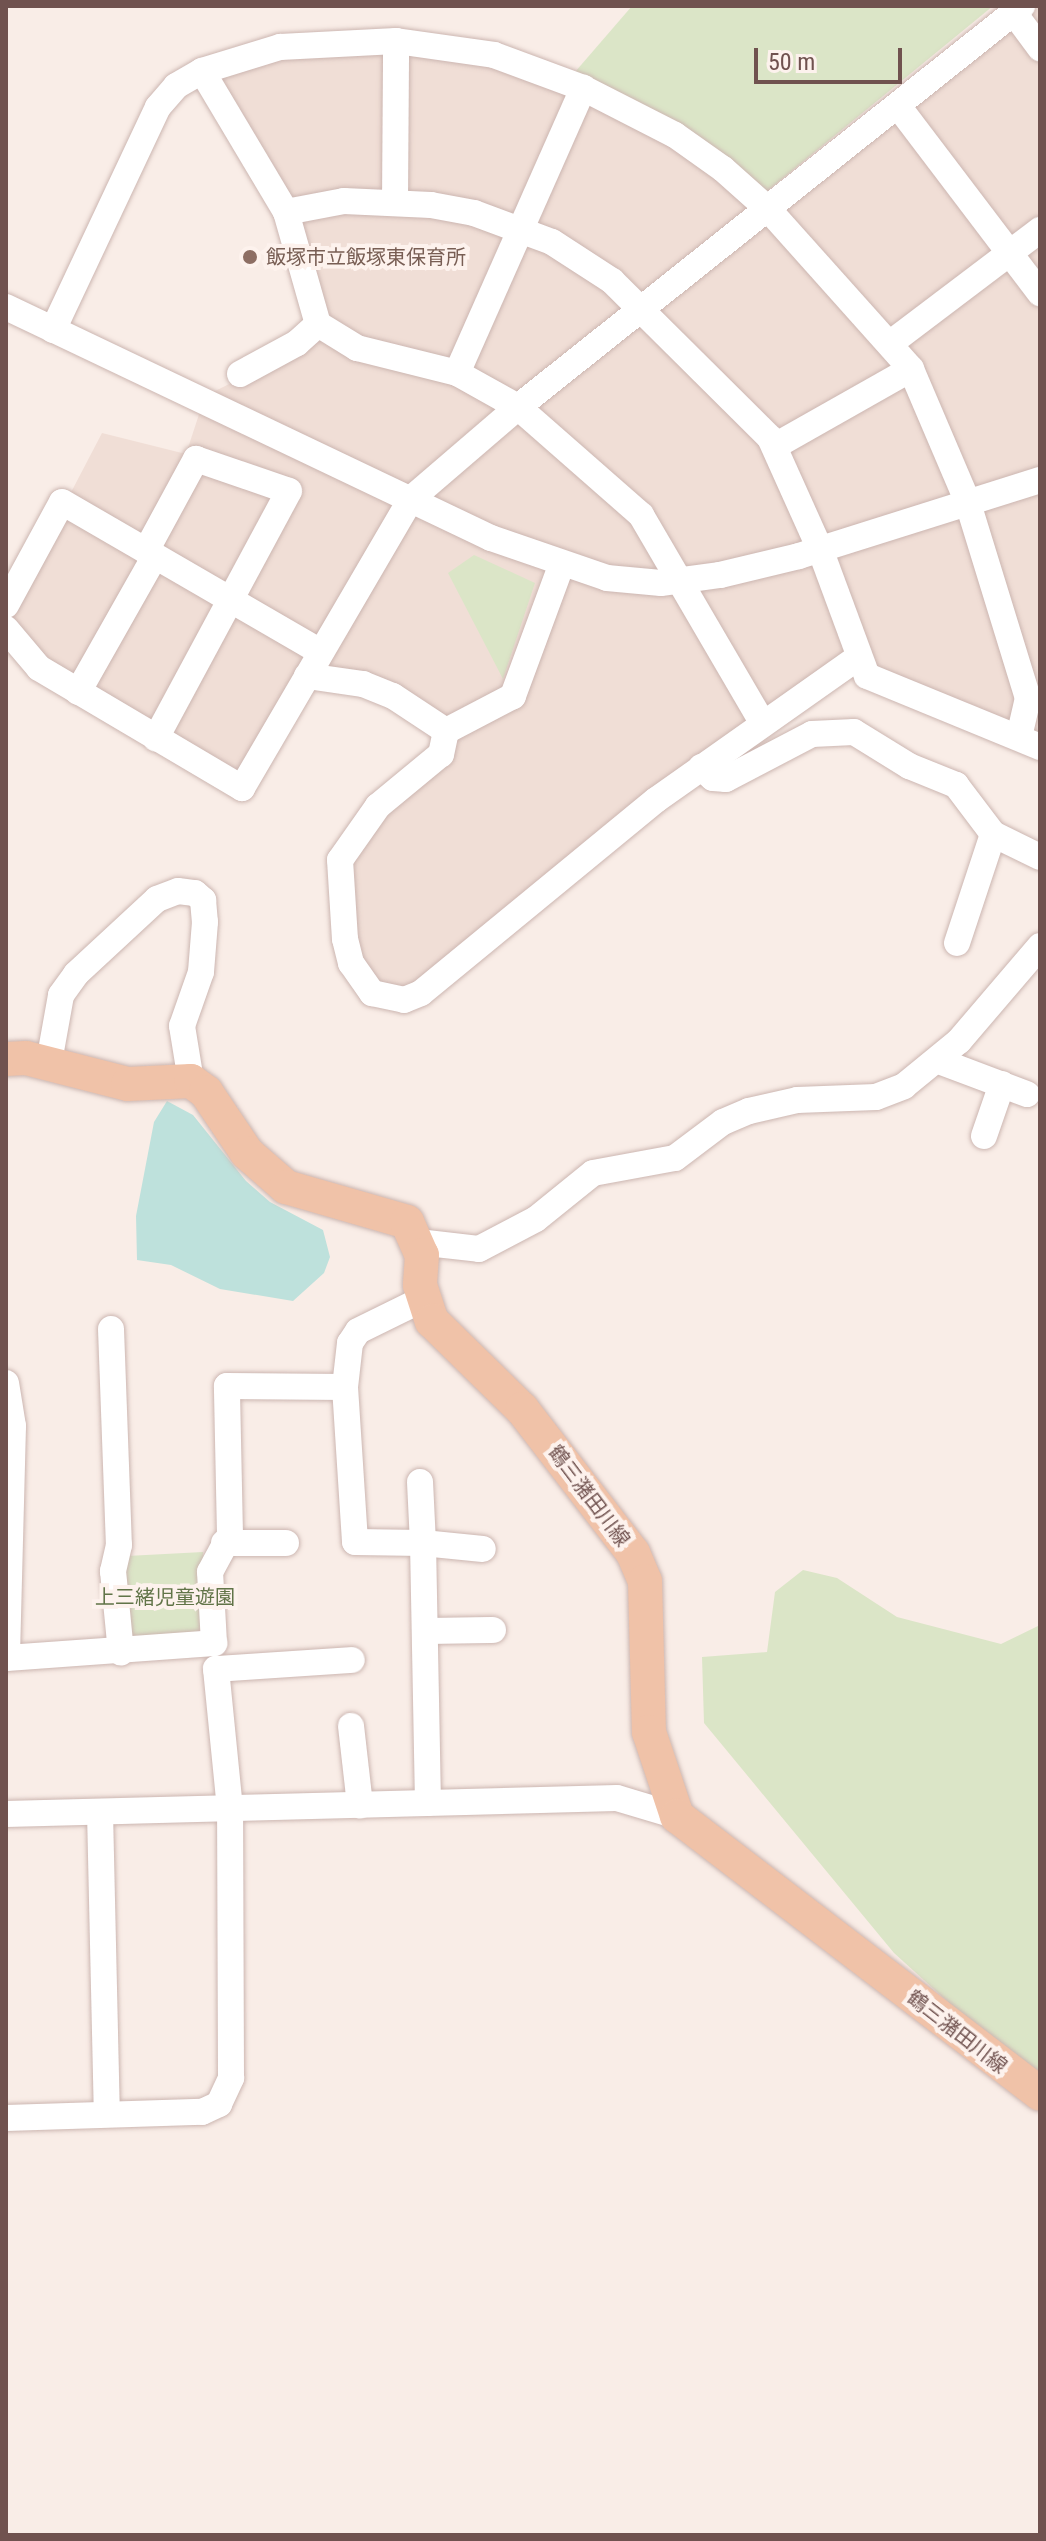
<!DOCTYPE html>
<meta charset="utf-8">
<style>
body{margin:0}
#map{position:relative;width:1046px;height:2541px;overflow:hidden;background:#f9ede7;font-family:"Roboto Condensed","Noto Sans JP",sans-serif}
div>[style]{position:absolute}
.residential>*{inset:0;background:#f0ded6}
.green>*{inset:0;background:#dbe5c7;transform-origin:0 0}
.water>*{inset:0;background:#bee1dc}
.roads{filter:drop-shadow(0 0 2px #ccb6b1) drop-shadow(0 0 2px #ccb6b1)}
.minor>*{height:26px;margin:-13px;padding:0 13px;transform-origin:13px;border-radius:13px;background:#fff}
.major>*{height:34px;margin:-17px;padding:0 17px;transform-origin:17px;border-radius:17px;background:#f0c2a8}
.dots>*{width:22px;height:22px;translate:-50% -50%;box-sizing:border-box;border:4px solid #fdf2ed;border-radius:50%}
span{translate:-50% -50%;white-space:nowrap;text-align:center;line-height:1.15;-webkit-text-stroke:8px #fdf2ed;paint-order:stroke}
.education-label{font-size:20px;color:#785e54}
.left{translate:0 -50%;text-align:left}
.street-label{font-size:20px;color:#70524f}
.park-label{font-size:20px;color:#617448}
.frame{position:absolute;inset:0;border:8px solid #70524f;pointer-events:none}
.scale{position:absolute;left:754px;top:48px;width:148px;height:36px;box-sizing:border-box;border:4px solid #70524f;border-top:0;padding-left:10px;font-size:24px;line-height:28px;white-space:nowrap;color:#70524f;-webkit-text-stroke:6px #fdf2ed;paint-order:stroke}
</style>
<div id="map">
<div class="residential">
<div style="clip-path:polygon(1040px 6px,1040px 741px,877px 675px,865px 645px,402px 997px,364px 977px,343px 861px,455px 733px,330px 668px,237px 776px,36px 656px,8px 613px,102px 433px,186px 454px,205px 396px,282px 358px,325px 322px,215px 81px,266px 58px,441px 52px,595px 100px,714px 171px,766px 223px)"></div>
</div>
<div class="green">
<div style="clip-path:polygon(632px 6px,993px 6px,766px 192px,575px 72px)"></div>
<div style="clip-path:polygon(474px 555px,535px 583px,503px 679px,448px 573px)"></div>
<div style="left:203px;top:1552px;width:88px;height:81px;rotate:87deg"></div>
<div style="clip-path:polygon(803px 1570px,837px 1578px,897px 1617px,1001px 1644px,1040px 1625px,1040px 2073px,967px 2019px,894px 1953px,704px 1723px,702px 1657px,767px 1652px,775px 1592px)"></div>
</div>
<div class="water">
<div style="clip-path:polygon(167px 1101px,193px 1115px,246px 1181px,270px 1202px,323px 1230px,330px 1257px,324px 1273px,293px 1301px,220px 1289px,171px 1265px,137px 1260px,136px 1216px,154px 1122px)"></div>
</div>
<div class="roads">
<div class="minor">
<div style="left:1014px;top:13px;width:44px;rotate:53.4deg"></div>
<div style="left:202px;top:71px;width:164px;rotate:59.2deg"></div>
<div style="left:286px;top:212px;width:116px;rotate:74.1deg"></div>
<div style="left:318px;top:324px;width:46px;rotate:31.6deg"></div>
<div style="left:357px;top:348px;width:103px;rotate:14deg"></div>
<div style="left:457px;top:373px;width:70px;rotate:29.1deg"></div>
<div style="left:518px;top:407px;width:164px;rotate:41.3deg"></div>
<div style="left:641px;top:515px;width:240px;rotate:59.7deg"></div>
<div style="left:898px;top:106px;width:235px;rotate:52.8deg"></div>
<div style="left:395px;top:202px;width:161px;rotate:-89.6deg"></div>
<div style="left:286px;top:212px;width:59px;rotate:-10.7deg"></div>
<div style="left:344px;top:201px;width:87px;rotate:2.6deg"></div>
<div style="left:431px;top:205px;width:44px;rotate:10.5deg"></div>
<div style="left:474px;top:213px;width:83px;rotate:20.4deg"></div>
<div style="left:552px;top:242px;width:72px;rotate:33deg"></div>
<div style="left:612px;top:281px;width:223px;rotate:44.8deg"></div>
<div style="left:770px;top:438px;width:122px;rotate:65.8deg"></div>
<div style="left:820px;top:549px;width:135px;rotate:69.7deg"></div>
<div style="left:867px;top:676px;width:187px;rotate:22.3deg"></div>
<div style="left:6px;top:307px;width:537px;rotate:25.47deg"></div>
<div style="left:491px;top:538px;width:123px;rotate:19deg"></div>
<div style="left:607px;top:578px;width:54px;rotate:5.3deg"></div>
<div style="left:661px;top:583px;width:60px;rotate:-7.7deg"></div>
<div style="left:720px;top:575px;width:81px;rotate:-13.5deg"></div>
<div style="left:799px;top:556px;width:253px;rotate:-17.5deg"></div>
<div style="left:53px;top:330px;width:246px;rotate:-64.8deg"></div>
<div style="left:158px;top:107px;width:28px;rotate:-49deg"></div>
<div style="left:176px;top:86px;width:30px;rotate:-30deg"></div>
<div style="left:202px;top:71px;width:82px;rotate:-17.1deg"></div>
<div style="left:280px;top:47px;width:116px;rotate:-3deg"></div>
<div style="left:396px;top:41px;width:99px;rotate:8.1deg"></div>
<div style="left:494px;top:55px;width:95px;rotate:20.3deg"></div>
<div style="left:583px;top:88px;width:103px;rotate:27.1deg"></div>
<div style="left:675px;top:135px;width:59px;rotate:35.3deg"></div>
<div style="left:723px;top:169px;width:62px;rotate:41.7deg"></div>
<div style="left:769px;top:210px;width:213px;rotate:48.2deg"></div>
<div style="left:911px;top:369px;width:142px;rotate:66.9deg"></div>
<div style="left:967px;top:500px;width:207px;rotate:72.9deg"></div>
<div style="left:1028px;top:698px;width:40px;rotate:103deg"></div>
<div style="left:892px;top:342px;width:186px;rotate:-37.1deg"></div>
<div style="left:457px;top:373px;width:312px;rotate:-66.1deg"></div>
<div style="left:240px;top:374px;width:65px;rotate:-28.5deg"></div>
<div style="left:297px;top:343px;width:28px;rotate:-42deg"></div>
<div style="left:775px;top:446px;width:156px;rotate:-29.5deg"></div>
<div style="left:146px;top:551px;width:105px;rotate:-61.5deg"></div>
<div style="left:196px;top:459px;width:98px;rotate:19deg"></div>
<div style="left:289px;top:491px;width:281px;rotate:118.3deg"></div>
<div style="left:561px;top:566px;width:139px;rotate:110.3deg"></div>
<div style="left:513px;top:696px;width:76px;rotate:152.4deg"></div>
<div style="left:446px;top:731px;width:24px;rotate:102deg"></div>
<div style="left:441px;top:754px;width:82px;rotate:140.5deg"></div>
<div style="left:378px;top:806px;width:66px;rotate:125.1deg"></div>
<div style="left:340px;top:860px;width:79px;rotate:86.4deg"></div>
<div style="left:345px;top:939px;width:25px;rotate:76deg"></div>
<div style="left:351px;top:963px;width:37px;rotate:55deg"></div>
<div style="left:372px;top:993px;width:33px;rotate:12deg"></div>
<div style="left:404px;top:1000px;width:18px;rotate:-22deg"></div>
<div style="left:421px;top:993px;width:304px;rotate:-39.4deg"></div>
<div style="left:656px;top:800px;width:246px;rotate:-35.2deg"></div>
<div style="left:6px;top:605px;width:117px;rotate:-61.5deg"></div>
<div style="left:62px;top:502px;width:299px;rotate:30.1deg"></div>
<div style="left:6px;top:629px;width:51px;rotate:49.8deg"></div>
<div style="left:39px;top:668px;width:236px;rotate:30.6deg"></div>
<div style="left:242px;top:788px;width:335px;rotate:-59.7deg"></div>
<div style="left:411px;top:499px;width:141px;rotate:-40.7deg"></div>
<div style="left:518px;top:407px;width:644px;rotate:-38.51deg"></div>
<div style="left:307px;top:676px;width:57px;rotate:8.1deg"></div>
<div style="left:363px;top:684px;width:32px;rotate:22deg"></div>
<div style="left:393px;top:696px;width:64px;rotate:33.4deg"></div>
<div style="left:78px;top:692px;width:156px;rotate:-60.5deg"></div>
<div style="left:701px;top:767px;width:16px;rotate:43deg"></div>
<div style="left:713px;top:778px;width:13px;rotate:4deg"></div>
<div style="left:726px;top:779px;width:97px;rotate:-27.6deg"></div>
<div style="left:812px;top:734px;width:42px;rotate:-2.7deg"></div>
<div style="left:854px;top:732px;width:65px;rotate:31.7deg"></div>
<div style="left:909px;top:766px;width:51px;rotate:22deg"></div>
<div style="left:956px;top:785px;width:61px;rotate:52.9deg"></div>
<div style="left:993px;top:834px;width:52px;rotate:26.1deg"></div>
<div style="left:957px;top:943px;width:115px;rotate:-71.7deg"></div>
<div style="left:939px;top:1061px;width:94px;rotate:20.6deg"></div>
<div style="left:49px;top:1062px;width:68px;rotate:-79.8deg"></div>
<div style="left:61px;top:995px;width:26px;rotate:-54deg"></div>
<div style="left:76px;top:974px;width:110px;rotate:-42.8deg"></div>
<div style="left:157px;top:899px;width:22px;rotate:-21deg"></div>
<div style="left:178px;top:891px;width:17px;rotate:7deg"></div>
<div style="left:195px;top:893px;width:11px;rotate:41deg"></div>
<div style="left:203px;top:900px;width:22px;rotate:85deg"></div>
<div style="left:205px;top:922px;width:50px;rotate:94.6deg"></div>
<div style="left:201px;top:972px;width:57px;rotate:109.4deg"></div>
<div style="left:182px;top:1026px;width:56px;rotate:80.7deg"></div>
<div style="left:984px;top:1136px;width:55px;rotate:-70.9deg"></div>
<div style="left:418px;top:1242px;width:61px;rotate:6.5deg"></div>
<div style="left:479px;top:1249px;width:64px;rotate:-27.8deg"></div>
<div style="left:536px;top:1219px;width:73px;rotate:-38.9deg"></div>
<div style="left:593px;top:1173px;width:83px;rotate:-10.4deg"></div>
<div style="left:675px;top:1158px;width:60px;rotate:-36.9deg"></div>
<div style="left:723px;top:1122px;width:28px;rotate:-23deg"></div>
<div style="left:749px;top:1111px;width:49px;rotate:-12.9deg"></div>
<div style="left:797px;top:1100px;width:79px;rotate:-2.2deg"></div>
<div style="left:876px;top:1097px;width:30px;rotate:-21deg"></div>
<div style="left:904px;top:1086px;width:71px;rotate:-39.3deg"></div>
<div style="left:959px;top:1041px;width:125px;rotate:-49.5deg"></div>
<div style="left:111px;top:1329px;width:216px;rotate:87.9deg"></div>
<div style="left:119px;top:1545px;width:27px;rotate:103deg"></div>
<div style="left:113px;top:1571px;width:82px;rotate:84.4deg"></div>
<div style="left:6px;top:1383px;width:44px;rotate:80.8deg"></div>
<div style="left:13px;top:1426px;width:232px;rotate:91.5deg"></div>
<div style="left:345px;top:1387px;width:155px;rotate:86.3deg"></div>
<div style="left:355px;top:1542px;width:68px;rotate:0.8deg"></div>
<div style="left:423px;top:1543px;width:260px;rotate:88.9deg"></div>
<div style="left:420px;top:1482px;width:61px;rotate:87.2deg"></div>
<div style="left:423px;top:1543px;width:60px;rotate:5.7deg"></div>
<div style="left:224px;top:1543px;width:62px"></div>
<div style="left:425px;top:1631px;width:68px;rotate:-0.8deg"></div>
<div style="left:6px;top:1658px;width:209px;rotate:-4.1deg"></div>
<div style="left:214px;top:1643px;width:71px;rotate:-93.2deg"></div>
<div style="left:210px;top:1572px;width:42px;rotate:-61.6deg"></div>
<div style="left:230px;top:1535px;width:149px;rotate:-91.2deg"></div>
<div style="left:227px;top:1386px;width:118px;rotate:0.5deg"></div>
<div style="left:345px;top:1387px;width:44px;rotate:-83.5deg"></div>
<div style="left:350px;top:1343px;width:14px;rotate:-56deg"></div>
<div style="left:358px;top:1331px;width:72px;rotate:-26.2deg"></div>
<div style="left:351px;top:1726px;width:80px;rotate:83.5deg"></div>
<div style="left:100px;top:1812px;width:302px;rotate:88.7deg"></div>
<div style="left:6px;top:1814px;width:611px;rotate:-1.5deg"></div>
<div style="left:617px;top:1798px;width:63px;rotate:16.7deg"></div>
<div style="left:6px;top:2118px;width:196px;rotate:-1.8deg"></div>
<div style="left:202px;top:2112px;width:19px;rotate:-25deg"></div>
<div style="left:219px;top:2104px;width:29px;rotate:-65deg"></div>
<div style="left:231px;top:2078px;width:269px;rotate:-90.2deg"></div>
<div style="left:230px;top:1809px;width:141px;rotate:-95.7deg"></div>
<div style="left:216px;top:1669px;width:136px;rotate:-3.8deg"></div>
</div>
<div class="major">
<div style="left:6px;top:1059px;width:20px;rotate:-3deg"></div>
<div style="left:26px;top:1058px;width:105px;rotate:14.3deg"></div>
<div style="left:128px;top:1084px;width:63px;rotate:-2.7deg"></div>
<div style="left:191px;top:1081px;width:19px;rotate:36deg"></div>
<div style="left:206px;top:1092px;width:73px;rotate:56.1deg"></div>
<div style="left:247px;top:1153px;width:52px;rotate:41.1deg"></div>
<div style="left:286px;top:1187px;width:126px;rotate:16.1deg"></div>
<div style="left:407px;top:1222px;width:36px;rotate:66deg"></div>
<div style="left:422px;top:1255px;width:30px;rotate:94deg"></div>
<div style="left:420px;top:1285px;width:38px;rotate:72deg"></div>
<div style="left:432px;top:1321px;width:126px;rotate:44.4deg"></div>
<div style="left:522px;top:1409px;width:182px;rotate:52.4deg"></div>
<div style="left:633px;top:1553px;width:30px;rotate:67deg"></div>
<div style="left:645px;top:1581px;width:151px;rotate:88.5deg"></div>
<div style="left:649px;top:1732px;width:89px;rotate:71.6deg"></div>
<div style="left:677px;top:1816px;width:457px;rotate:37.4deg"></div>
</div>
</div>
<div class="dots">
<div style="left:250px;top:257px;background:#8d6e63"></div>
</div>
<div class="education-label">
<span class="left" style="left:266px;top:257px">飯塚市立飯塚東保育所</span>
</div>
<div class="street-label">
<span style="left:589px;top:1496px;rotate:53deg">鶴三潴田川線</span>
<span style="left:957px;top:2032px;rotate:38deg">鶴三潴田川線</span>
</div>
<div class="park-label">
<span style="left:165px;top:1597px">上三緒児童遊園</span>
</div>
<div class="frame"></div>
<div class="scale">50 m</div>
</div>
